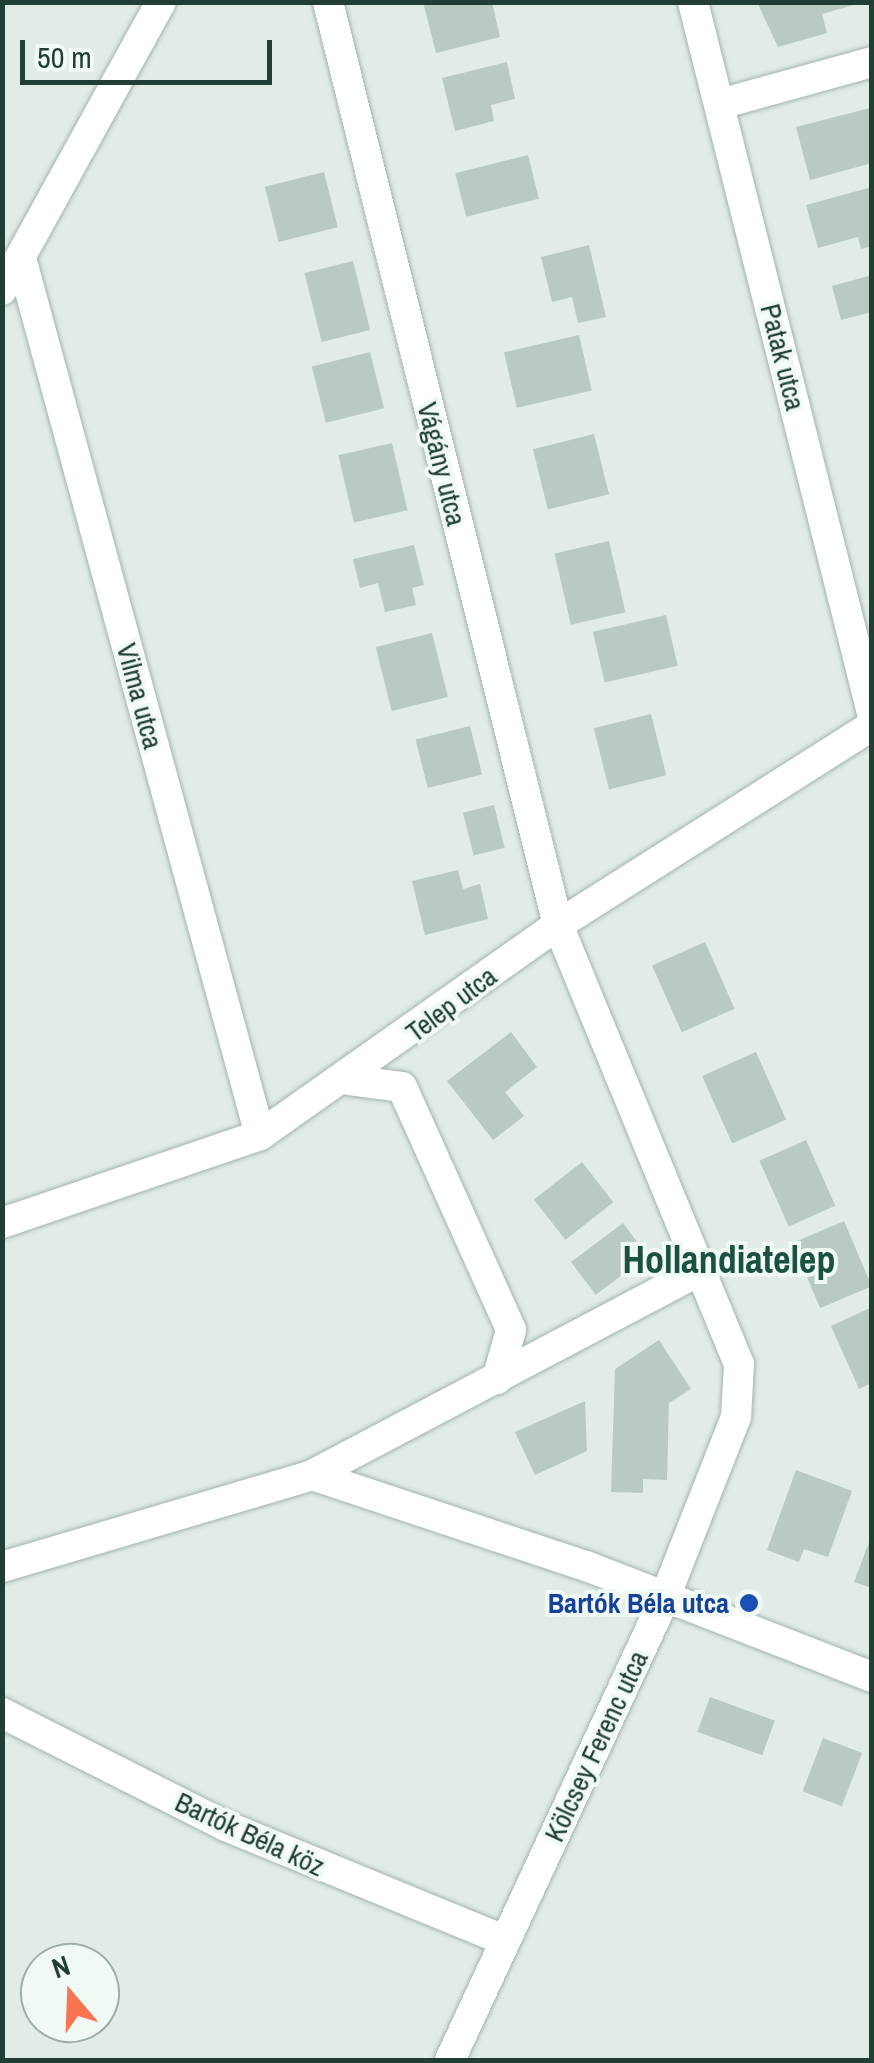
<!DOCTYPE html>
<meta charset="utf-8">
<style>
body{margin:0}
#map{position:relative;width:874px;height:2063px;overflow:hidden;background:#e1ece7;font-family:"Archivo Narrow",sans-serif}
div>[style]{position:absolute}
.building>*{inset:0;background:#b9cac2;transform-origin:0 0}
.roads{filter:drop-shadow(0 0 2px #a3b4ae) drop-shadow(0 0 2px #a3b4ae)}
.minor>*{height:30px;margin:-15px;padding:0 15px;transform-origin:15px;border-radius:15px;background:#fff}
.dots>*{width:28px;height:28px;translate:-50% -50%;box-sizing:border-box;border:5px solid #f1f9f5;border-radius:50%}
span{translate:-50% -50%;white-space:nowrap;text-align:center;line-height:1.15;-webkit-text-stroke:8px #f1f9f5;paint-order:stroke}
.street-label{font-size:28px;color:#203e35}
.transit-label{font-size:28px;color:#164399;font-weight:700}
.right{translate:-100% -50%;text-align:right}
.district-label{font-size:38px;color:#1b5142;font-weight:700}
.frame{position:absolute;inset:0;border:5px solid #203e35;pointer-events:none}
.north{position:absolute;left:20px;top:1943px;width:100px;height:100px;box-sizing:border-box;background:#f1f9f5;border:2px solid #9daea8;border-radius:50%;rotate:341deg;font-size:28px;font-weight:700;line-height:40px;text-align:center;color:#203e35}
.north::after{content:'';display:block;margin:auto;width:35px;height:45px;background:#f97552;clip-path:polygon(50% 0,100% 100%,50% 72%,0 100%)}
.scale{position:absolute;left:20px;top:40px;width:252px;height:45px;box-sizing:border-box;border:5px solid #203e35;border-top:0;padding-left:12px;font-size:30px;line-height:35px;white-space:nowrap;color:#203e35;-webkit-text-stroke:8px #f1f9f5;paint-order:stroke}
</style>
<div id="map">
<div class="building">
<div style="clip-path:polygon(423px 2px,492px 2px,500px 37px,436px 53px)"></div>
<div style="clip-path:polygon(757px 2px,857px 2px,857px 4px,822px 14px,827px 33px,778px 47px)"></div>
<div style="clip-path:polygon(507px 62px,515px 99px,491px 105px,494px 121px,455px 131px,442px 78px)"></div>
<div style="clip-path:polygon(870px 108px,872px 163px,810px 180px,796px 127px)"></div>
<div style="left:528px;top:155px;width:45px;height:75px;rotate:76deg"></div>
<div style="left:324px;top:172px;width:57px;height:61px;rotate:76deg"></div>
<div style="clip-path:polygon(872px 187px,872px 246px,861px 249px,858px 237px,818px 248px,806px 205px)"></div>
<div style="clip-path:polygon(589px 245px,606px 317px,578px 323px,572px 297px,552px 302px,541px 257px)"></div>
<div style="left:353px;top:261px;width:71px;height:50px;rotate:76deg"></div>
<div style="clip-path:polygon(872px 275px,872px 312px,841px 320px,832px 286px)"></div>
<div style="left:579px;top:335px;width:57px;height:77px;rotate:77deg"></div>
<div style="left:370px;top:352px;width:58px;height:60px;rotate:76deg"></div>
<div style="left:594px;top:434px;width:62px;height:63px;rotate:76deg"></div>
<div style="left:392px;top:443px;width:69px;height:55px;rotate:77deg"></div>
<div style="left:609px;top:541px;width:73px;height:56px;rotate:77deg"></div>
<div style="clip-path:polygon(414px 545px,424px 585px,412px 588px,416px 605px,385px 612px,378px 583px,360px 588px,353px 559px)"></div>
<div style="left:666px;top:615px;width:52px;height:75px;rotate:77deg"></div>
<div style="left:432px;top:633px;width:66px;height:58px;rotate:76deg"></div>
<div style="left:651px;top:714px;width:63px;height:59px;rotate:76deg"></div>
<div style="left:470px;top:726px;width:50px;height:56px;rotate:76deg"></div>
<div style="left:494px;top:805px;width:44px;height:32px;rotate:76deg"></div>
<div style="clip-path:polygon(458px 870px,463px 889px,480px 884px,488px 919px,425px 935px,412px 881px)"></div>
<div style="left:705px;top:942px;width:73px;height:58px;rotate:66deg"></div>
<div style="clip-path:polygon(511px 1032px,537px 1067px,505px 1092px,524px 1116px,493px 1140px,447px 1081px)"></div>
<div style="left:756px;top:1052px;width:74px;height:59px;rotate:66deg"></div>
<div style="left:806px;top:1140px;width:72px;height:51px;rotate:66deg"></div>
<div style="left:582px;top:1162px;width:51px;height:61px;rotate:52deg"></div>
<div style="left:844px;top:1221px;width:71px;height:56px;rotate:67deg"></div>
<div style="left:623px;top:1223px;width:41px;height:65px;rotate:53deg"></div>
<div style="clip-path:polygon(872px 1307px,872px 1383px,859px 1389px,831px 1326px)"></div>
<div style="clip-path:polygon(659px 1340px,691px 1389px,669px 1403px,667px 1480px,643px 1479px,643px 1493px,611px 1492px,615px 1369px)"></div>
<div style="clip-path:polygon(585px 1401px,587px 1451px,535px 1475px,515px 1432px)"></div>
<div style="clip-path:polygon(796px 1470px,852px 1491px,828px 1557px,804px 1549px,799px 1562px,767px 1550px)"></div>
<div style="clip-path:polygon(871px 1537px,872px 1537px,872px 1588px,854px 1582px)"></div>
<div style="left:710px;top:1697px;width:69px;height:37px;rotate:20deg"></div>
<div style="left:823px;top:1738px;width:42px;height:57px;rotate:21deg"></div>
</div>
<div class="roads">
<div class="minor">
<div style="left:328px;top:2px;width:951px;rotate:76.01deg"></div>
<div style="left:558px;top:925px;width:475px;rotate:67.6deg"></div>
<div style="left:739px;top:1364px;width:53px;rotate:93.2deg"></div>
<div style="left:736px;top:1417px;width:199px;rotate:111.5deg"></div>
<div style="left:663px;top:1602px;width:505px;rotate:114.94deg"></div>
<div style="left:693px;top:2px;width:733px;rotate:75.87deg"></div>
<div style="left:720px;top:104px;width:158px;rotate:-15.4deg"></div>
<div style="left:21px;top:258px;width:909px;rotate:74.76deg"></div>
<div style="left:2px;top:290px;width:329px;rotate:-61.1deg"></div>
<div style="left:349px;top:1080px;width:53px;rotate:7.5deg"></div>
<div style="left:402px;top:1087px;width:266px;rotate:65.8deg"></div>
<div style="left:511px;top:1330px;width:51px;rotate:105.9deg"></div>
<div style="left:2px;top:1223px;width:273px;rotate:-18.8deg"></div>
<div style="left:260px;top:1135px;width:365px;rotate:-35.2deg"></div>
<div style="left:558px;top:925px;width:372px;rotate:-32.4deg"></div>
<div style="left:312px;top:1475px;width:289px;rotate:18.4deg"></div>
<div style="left:586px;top:1566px;width:307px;rotate:21.2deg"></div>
<div style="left:2px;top:1567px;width:323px;rotate:-16.5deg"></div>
<div style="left:312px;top:1475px;width:435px;rotate:-27.8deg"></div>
<div style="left:2px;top:1713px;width:251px;rotate:26.8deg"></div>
<div style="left:226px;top:1826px;width:300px;rotate:22.3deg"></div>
</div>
</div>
<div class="dots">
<div style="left:749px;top:1603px;background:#1a4fb4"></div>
</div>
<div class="street-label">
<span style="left:783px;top:357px;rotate:76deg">Patak utca</span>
<span style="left:442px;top:464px;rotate:76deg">Vágány utca</span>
<span style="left:140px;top:696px;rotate:75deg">Vilma utca</span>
<span style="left:451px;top:1004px;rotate:-37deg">Telep utca</span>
<span style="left:596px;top:1746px;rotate:-65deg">Kölcsey Ferenc utca</span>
<span style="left:250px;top:1834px;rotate:25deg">Bartók Béla köz</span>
</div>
<div class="transit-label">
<span class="right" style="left:729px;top:1603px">Bartók Béla utca</span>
</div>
<div class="district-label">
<span style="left:729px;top:1260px">Hollandiatelep</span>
</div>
<div class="frame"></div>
<div class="north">N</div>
<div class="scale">50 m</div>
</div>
